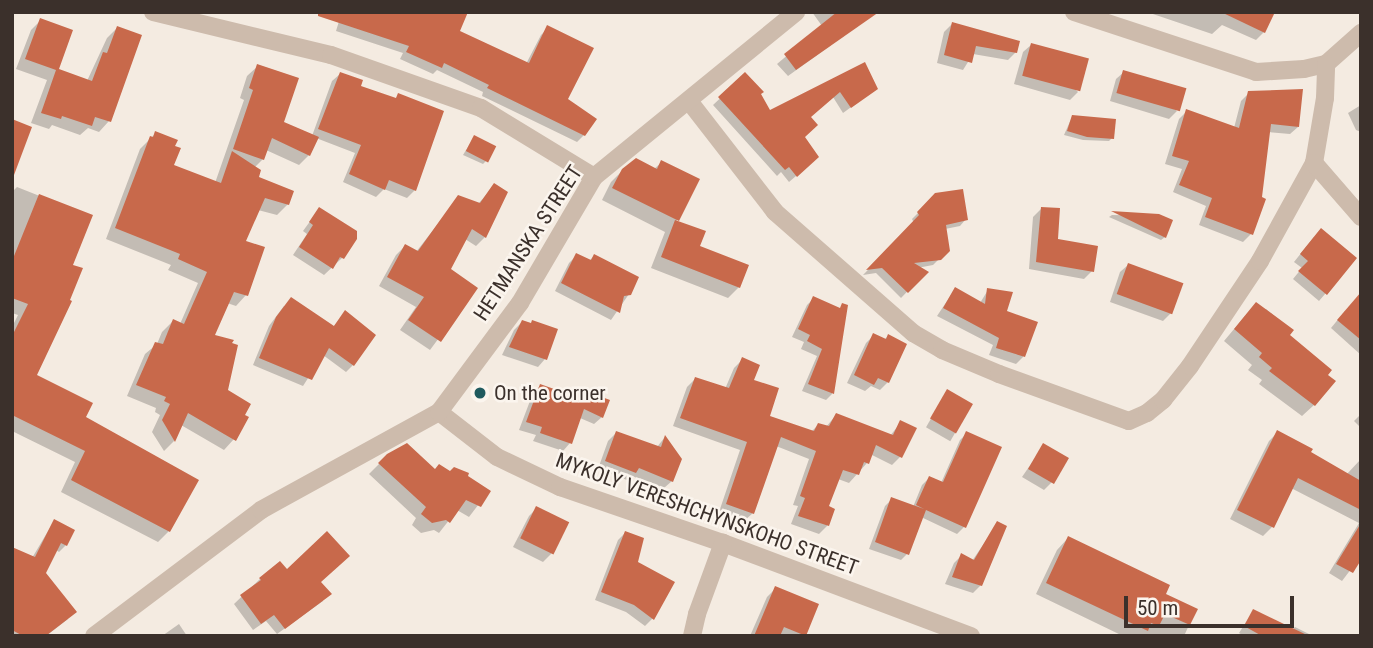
<!DOCTYPE html>
<style>
body{margin:0}
#map{position:relative;width:1373px;height:648px;overflow:hidden;background:#f4ebe1;font-family:"Roboto Condensed",sans-serif}
div>[style]{position:absolute}
.shadow>*{inset:0;background:#0003;transform-origin:0 0}
.building>*{inset:0;background:#c8694b;transform-origin:0 0}
.minor>*{height:18px;margin:-9px;padding:0 9px;transform-origin:9px;border-radius:9px;background:#cdbbac}
.dots>*{width:19px;height:19px;translate:-50% -50%;box-sizing:border-box;border:4px solid #fbf5ee;border-radius:50%}
span{translate:-50% -50%;white-space:nowrap;text-align:center;line-height:1.15;-webkit-text-stroke:5px #fbf5ee;paint-order:stroke}
.street-label{font-size:21px;color:#3b302b}
.poi-label{font-size:21px;color:#3b302b}
.left{translate:0 -50%;text-align:left}
.frame{position:absolute;inset:0;border:14px solid #3b302b;pointer-events:none}
.scale{position:absolute;left:1124px;top:596px;width:170px;height:32px;box-sizing:border-box;border:4px solid #3b302b;border-top:0;padding-left:9px;font-size:21px;line-height:24px;white-space:nowrap;color:#3b302b;-webkit-text-stroke:5px #fbf5ee;paint-order:stroke}
</style>
<div id="map">
<div class="shadow">
<div style="clip-path:polygon(314px 12px,413px 12px,526px 64px,541px 35px,548px 28px,566px 99px,584px 135px,577px 142px,482px 96px,483px 92px,437px 70px,433px 74px,400px 59px,403px 53px,336px 31px,340px 18px)"></div>
<div style="clip-path:polygon(812px 12px,873px 15px,788px 76px,777px 64px,822px 26px)"></div>
<div style="clip-path:polygon(1147px 12px,1273px 12px,1264px 32px,1256px 40px,1222px 25px,1212px 34px)"></div>
<div style="clip-path:polygon(41px 20px,57px 70px,87px 81px,107px 38px,117px 28px,109px 121px,99px 132px,88px 128px,80px 135px,52px 125px,49px 129px,31px 123px,47px 80px,16px 69px,31px 30px)"></div>
<div style="clip-path:polygon(952px 24px,1016px 52px,1008px 60px,973px 54px,963px 70px,937px 63px,944px 32px)"></div>
<div style="clip-path:polygon(1031px 45px,1078px 92px,1070px 100px,1014px 84px,1023px 52px)"></div>
<div style="clip-path:polygon(864px 64px,876px 89px,843px 113px,833px 97px,809px 117px,803px 137px,810px 164px,789px 182px,781px 172px,777px 176px,713px 105px,745px 75px,770px 112px)"></div>
<div style="clip-path:polygon(258px 66px,282px 123px,312px 136px,332px 81px,340px 74px,359px 87px,394px 100px,399px 95px,415px 190px,407px 198px,384px 189px,376px 197px,343px 182px,355px 153px,316px 138px,309px 155px,299px 165px,266px 150px,263px 159px,254px 168px,256px 178px,288px 204px,277px 215px,258px 210px,244px 242px,246px 295px,236px 306px,227px 303px,212px 337px,234px 439px,224px 450px,181px 425px,174px 441px,164px 451px,152px 432px,160px 415px,155px 412px,156px 408px,127px 396px,145px 354px,157px 344px,162px 332px,173px 321px,180px 324px,198px 283px,168px 270px,171px 265px,106px 239px,140px 149px,156px 133px,172px 166px,215px 183px,244px 100px,240px 98px,247px 76px)"></div>
<div style="clip-path:polygon(1124px 72px,1177px 111px,1169px 119px,1110px 101px,1116px 79px)"></div>
<div style="clip-path:polygon(1249px 93px,1298px 127px,1290px 134px,1268px 132px,1251px 234px,1243px 242px,1199px 225px,1206px 206px,1173px 192px,1182px 169px,1165px 164px,1179px 119px,1187px 111px,1234px 128px,1241px 101px)"></div>
<div style="clip-path:polygon(1361px 105px,1361px 132px,1356px 130px,1348px 113px)"></div>
<div style="clip-path:polygon(1072px 117px,1112px 138px,1109px 141px,1083px 140px,1064px 135px)"></div>
<div style="clip-path:polygon(474px 137px,486px 161px,483px 164px,463px 155px)"></div>
<div style="clip-path:polygon(662px 162px,697px 180px,676px 222px,739px 287px,728px 298px,651px 268px,665px 232px,602px 200px,611px 182px,623px 170px,654px 169px)"></div>
<div style="clip-path:polygon(494px 186px,485px 237px,476px 246px,465px 239px,449px 270px,476px 288px,430px 350px,400px 330px,416px 307px,379px 286px,396px 255px,405px 246px,416px 252px,459px 197px,478px 204px)"></div>
<div style="clip-path:polygon(17px 187px,90px 216px,71px 266px,35px 376px,84px 418px,169px 531px,158px 542px,61px 492px,75px 462px,12px 431px,12px 327px,18px 315px,12px 313px,12px 192px)"></div>
<div style="clip-path:polygon(936px 195px,966px 219px,960px 226px,945px 229px,948px 250px,933px 265px,917px 268px,926px 272px,901px 298px,876px 273px,863px 275px,914px 223px,912px 219px)"></div>
<div style="clip-path:polygon(319px 209px,342px 258px,324px 275px,293px 255px,307px 234px,303px 231px)"></div>
<div style="clip-path:polygon(1041px 209px,1056px 240px,1092px 271px,1084px 279px,1029px 269px,1033px 217px)"></div>
<div style="clip-path:polygon(1112px 215px,1159px 216px,1165px 237px,1161px 240px,1109px 217px)"></div>
<div style="clip-path:polygon(1314px 237px,1355px 259px,1319px 301px,1293px 279px,1302px 268px,1294px 262px)"></div>
<div style="clip-path:polygon(577px 255px,589px 261px,594px 256px,629px 294px,611px 320px,555px 291px,569px 263px)"></div>
<div style="clip-path:polygon(1128px 265px,1171px 313px,1163px 321px,1110px 302px,1120px 272px)"></div>
<div style="clip-path:polygon(955px 289px,980px 303px,988px 290px,1005px 312px,1036px 323px,1023px 357px,1016px 364px,989px 355px,993px 345px,937px 316px)"></div>
<div style="clip-path:polygon(814px 298px,838px 309px,846px 306px,832px 394px,826px 400px,802px 391px,817px 356px,801px 349px,804px 342px,792px 337px,807px 305px)"></div>
<div style="clip-path:polygon(284px 306px,333px 327px,345px 313px,353px 365px,346px 372px,323px 355px,303px 386px,253px 365px,269px 326px)"></div>
<div style="clip-path:polygon(1266px 309px,1291px 330px,1288px 335px,1314px 405px,1302px 416px,1259px 384px,1262px 380px,1248px 370px,1252px 365px,1224px 341px,1245px 316px)"></div>
<div style="clip-path:polygon(1345px 311px,1361px 311px,1361px 355px,1331px 328px)"></div>
<div style="clip-path:polygon(522px 322px,545px 359px,538px 367px,502px 355px,514px 330px)"></div>
<div style="clip-path:polygon(874px 335px,884px 340px,888px 336px,888px 382px,880px 390px,871px 386px,865px 391px,847px 383px,866px 343px)"></div>
<div style="clip-path:polygon(742px 360px,768px 417px,811px 432px,818px 425px,826px 427px,836px 415px,890px 436px,901px 422px,900px 457px,892px 465px,870px 454px,867px 463px,849px 483px,838px 479px,827px 507px,833px 510px,827px 526px,819px 534px,791px 524px,798px 506px,793px 505px,809px 459px,776px 446px,753px 513px,744px 521px,719px 512px,740px 450px,673px 426px,687px 387px,695px 379px,725px 389px,734px 368px)"></div>
<div style="clip-path:polygon(540px 386px,571px 396px,577px 390px,602px 417px,594px 424px,580px 418px,570px 443px,563px 451px,533px 441px,536px 435px,519px 430px,533px 393px)"></div>
<div style="left:947px;top:391px;width:28px;height:42px;rotate:30deg"></div>
<div style="clip-path:polygon(1361px 414px,1361px 428px,1354px 421px)"></div>
<div style="clip-path:polygon(1278px 432px,1346px 475px,1361px 459px,1361px 556px,1342px 581px,1329px 573px,1359px 523px,1291px 488px,1272px 527px,1263px 536px,1230px 519px,1269px 441px)"></div>
<div style="clip-path:polygon(616px 433px,657px 447px,665px 437px,672px 481px,664px 488px,632px 476px,627px 480px,598px 469px,608px 441px)"></div>
<div style="clip-path:polygon(967px 433px,1000px 448px,964px 527px,957px 534px,921px 517px,907px 554px,901px 560px,869px 549px,885px 506px,892px 499px,913px 507px,922px 485px,929px 478px,941px 483px,960px 440px)"></div>
<div style="clip-path:polygon(1044px 445px,1052px 482px,1044px 490px,1022px 477px)"></div>
<div style="clip-path:polygon(388px 455px,435px 471px,450px 473px,488px 492px,469px 517px,457px 510px,439px 533px,434px 530px,421px 533px,412px 525px,416px 518px,369px 474px)"></div>
<div style="clip-path:polygon(537px 508px,567px 523px,551px 554px,543px 562px,513px 547px,529px 516px)"></div>
<div style="clip-path:polygon(54px 521px,73px 531px,66px 545px,59px 552px,56px 550px,44px 573px,68px 619px,46px 636px,12px 636px,12px 549px,32px 558px)"></div>
<div style="clip-path:polygon(998px 523px,981px 585px,973px 593px,945px 584px,954px 563px,961px 556px,972px 561px)"></div>
<div style="clip-path:polygon(625px 533px,653px 618px,645px 626px,626px 612px,595px 600px,618px 540px)"></div>
<div style="clip-path:polygon(1068px 538px,1163px 595px,1196px 610px,1184px 636px,1123px 636px,1036px 594px,1057px 550px)"></div>
<div style="clip-path:polygon(286px 572px,319px 582px,323px 601px,277px 634px,266px 621px,253px 630px,234px 604px,260px 579px)"></div>
<div style="clip-path:polygon(776px 588px,817px 605px,804px 636px,750px 636px,767px 597px)"></div>
<div style="clip-path:polygon(1253px 611px,1292px 630px,1295px 627px,1313px 636px,1244px 636px,1239px 633px)"></div>
<div style="clip-path:polygon(179px 624px,187px 636px,162px 636px)"></div>
</div>
<div class="building">
<div style="clip-path:polygon(318px 12px,468px 12px,460px 31px,529px 63px,547px 25px,594px 48px,568px 99px,597px 119px,585px 136px,487px 88px,489px 85px,444px 63px,442px 68px,406px 52px,409px 46px,318px 16px)"></div>
<div style="clip-path:polygon(837px 12px,879px 12px,796px 70px,784px 54px)"></div>
<div style="clip-path:polygon(1221px 12px,1275px 12px,1265px 33px)"></div>
<div style="clip-path:polygon(40px 18px,73px 30px,59px 69px,92px 81px,103px 52px,107px 53px,117px 26px,142px 35px,111px 122px,95px 117px,92px 126px,62px 116px,61px 119px,41px 113px,56px 70px,25px 59px)"></div>
<div style="clip-path:polygon(952px 22px,1020px 41px,1017px 53px,976px 46px,972px 63px,944px 55px)"></div>
<div style="left:1031px;top:43px;width:60px;height:34px;rotate:15deg"></div>
<div style="clip-path:polygon(865px 62px,878px 89px,851px 108px,840px 92px,811px 117px,818px 125px,805px 137px,819px 157px,797px 177px,789px 167px,785px 170px,718px 97px,745px 72px,764px 92px,761px 94px,770px 110px)"></div>
<div style="clip-path:polygon(257px 64px,299px 78px,284px 122px,319px 137px,310px 156px,272px 138px,264px 160px,233px 149px,253px 90px,249px 88px)"></div>
<div style="left:1123px;top:70px;width:66px;height:24px;rotate:16deg"></div>
<div style="clip-path:polygon(340px 72px,363px 80px,361px 86px,396px 98px,398px 93px,444px 111px,416px 191px,389px 180px,385px 190px,349px 174px,361px 145px,318px 129px)"></div>
<div style="clip-path:polygon(1303px 89px,1299px 127px,1271px 124px,1262px 197px,1266px 199px,1253px 235px,1205px 217px,1212px 198px,1179px 185px,1189px 161px,1172px 156px,1186px 109px,1239px 128px,1248px 91px)"></div>
<div style="clip-path:polygon(1072px 115px,1116px 119px,1114px 139px,1087px 137px,1067px 131px)"></div>
<div style="clip-path:polygon(12px 119px,32px 127px,14px 175px,12px 175px)"></div>
<div style="clip-path:polygon(155px 131px,178px 140px,175px 146px,181px 148px,174px 165px,221px 183px,232px 151px,261px 170px,259px 177px,294px 191px,289px 205px,265px 198px,246px 241px,265px 247px,248px 296px,234px 292px,215px 335px,234px 340px,232px 343px,238px 345px,228px 390px,251px 404px,245px 415px,249px 417px,236px 441px,188px 413px,175px 442px,162px 420px,170px 404px,164px 401px,166px 397px,136px 385px,155px 342px,163px 344px,173px 319px,184px 324px,207px 272px,178px 259px,180px 254px,115px 228px,150px 136px,153px 137px)"></div>
<div style="left:474px;top:135px;width:25px;height:18px;rotate:27deg"></div>
<div style="clip-path:polygon(636px 158px,657px 169px,661px 160px,700px 179px,679px 221px,612px 188px,622px 169px)"></div>
<div style="clip-path:polygon(494px 183px,508px 192px,486px 238px,472px 229px,451px 269px,478px 288px,441px 342px,408px 320px,424px 297px,387px 277px,405px 244px,418px 251px,458px 195px,480px 203px)"></div>
<div style="clip-path:polygon(963px 189px,968px 220px,946px 225px,950px 251px,941px 260px,914px 263px,929px 272px,908px 293px,882px 268px,866px 270px,919px 215px,917px 212px,935px 193px)"></div>
<div style="clip-path:polygon(39px 194px,93px 215px,73px 265px,83px 268px,70px 300px,72px 301px,37px 375px,93px 403px,86px 417px,199px 480px,170px 532px,71px 480px,85px 451px,12px 415px,12px 336px,28px 304px,12px 298px,12px 261px)"></div>
<div style="clip-path:polygon(319px 207px,357px 231px,357px 239px,344px 259px,340px 257px,333px 269px,299px 247px,313px 225px,309px 222px)"></div>
<div style="clip-path:polygon(1041px 207px,1060px 208px,1058px 239px,1098px 246px,1094px 272px,1036px 262px)"></div>
<div style="clip-path:polygon(1111px 211px,1159px 214px,1173px 220px,1166px 238px)"></div>
<div style="clip-path:polygon(675px 220px,706px 231px,700px 246px,749px 265px,740px 288px,661px 257px)"></div>
<div style="clip-path:polygon(1321px 228px,1357px 258px,1327px 295px,1298px 271px,1308px 261px,1300px 254px)"></div>
<div style="clip-path:polygon(576px 253px,591px 260px,594px 254px,639px 277px,631px 295px,624px 296px,620px 313px,561px 283px)"></div>
<div style="left:1128px;top:263px;width:59px;height:33px;rotate:20deg"></div>
<div style="clip-path:polygon(955px 287px,985px 304px,987px 288px,1013px 292px,1007px 311px,1038px 322px,1025px 357px,996px 348px,999px 338px,943px 308px)"></div>
<div style="clip-path:polygon(1361px 292px,1361px 340px,1337px 320px)"></div>
<div style="clip-path:polygon(813px 296px,840px 308px,842px 303px,848px 305px,834px 394px,808px 384px,822px 349px,807px 341px,810px 335px,798px 329px)"></div>
<div style="clip-path:polygon(291px 297px,334px 326px,345px 310px,376px 335px,354px 366px,329px 348px,312px 380px,259px 358px,276px 317px)"></div>
<div style="clip-path:polygon(1256px 302px,1294px 330px,1290px 335px,1332px 370px,1328px 375px,1336px 381px,1315px 406px,1269px 371px,1272px 368px,1259px 357px,1262px 353px,1234px 329px)"></div>
<div style="clip-path:polygon(522px 320px,531px 323px,532px 320px,558px 329px,547px 360px,509px 347px)"></div>
<div style="clip-path:polygon(873px 333px,886px 339px,888px 334px,907px 344px,889px 383px,878px 378px,874px 385px,854px 375px)"></div>
<div style="clip-path:polygon(742px 357px,760px 365px,754px 380px,779px 388px,770px 416px,814px 431px,818px 423px,829px 426px,836px 413px,893px 435px,900px 420px,917px 428px,902px 458px,876px 445px,869px 464px,864px 462px,859px 475px,843px 470px,829px 506px,835px 509px,829px 526px,798px 516px,805px 498px,800px 496px,816px 451px,781px 437px,754px 514px,726px 504px,747px 442px,680px 418px,695px 377px,729px 388px)"></div>
<div style="clip-path:polygon(540px 384px,574px 396px,577px 388px,610px 400px,603px 418px,584px 409px,572px 444px,540px 433px,542px 427px,526px 422px)"></div>
<div style="left:947px;top:389px;width:30px;height:34px;rotate:30deg"></div>
<div style="clip-path:polygon(1277px 430px,1313px 449px,1311px 452px,1361px 481px,1361px 510px,1298px 478px,1274px 528px,1237px 510px)"></div>
<div style="clip-path:polygon(616px 431px,661px 447px,665px 435px,682px 459px,673px 482px,639px 468px,636px 473px,605px 461px)"></div>
<div style="clip-path:polygon(966px 431px,1002px 447px,966px 528px,926px 510px,909px 555px,875px 542px,891px 497px,924px 509px,916px 505px,929px 476px,943px 482px)"></div>
<div style="clip-path:polygon(407px 443px,435px 469px,439px 464px,450px 471px,454px 467px,469px 473px,468px 476px,491px 491px,481px 507px,466px 500px,450px 523px,446px 520px,432px 523px,421px 514px,426px 507px,378px 463px,387px 454px)"></div>
<div style="left:1043px;top:443px;width:30px;height:30px;rotate:30deg"></div>
<div style="left:536px;top:506px;width:37px;height:36px;rotate:26deg"></div>
<div style="clip-path:polygon(54px 519px,75px 530px,67px 546px,61px 543px,46px 573px,77px 612px,47px 635px,23px 636px,12px 630px,12px 547px,35px 557px)"></div>
<div style="clip-path:polygon(997px 521px,1007px 526px,982px 586px,952px 577px,961px 553px,974px 560px)"></div>
<div style="clip-path:polygon(1361px 523px,1361px 560px,1353px 573px,1336px 564px)"></div>
<div style="clip-path:polygon(327px 531px,350px 556px,321px 582px,332px 594px,285px 629px,274px 615px,261px 624px,240px 595px,261px 580px,259px 578px,280px 561px,287px 569px)"></div>
<div style="clip-path:polygon(625px 531px,644px 538px,638px 562px,675px 582px,654px 620px,634px 605px,601px 592px)"></div>
<div style="clip-path:polygon(1068px 536px,1170px 585px,1166px 594px,1198px 609px,1190px 625px,1165px 614px,1159px 626px,1151px 623px,1148px 631px,1046px 583px)"></div>
<div style="clip-path:polygon(775px 586px,819px 604px,806px 636px,784px 627px,780px 636px,754px 636px)"></div>
<div style="clip-path:polygon(1253px 609px,1309px 636px,1262px 636px,1244px 626px)"></div>
</div>
<div class="minor">
<div style="left:153px;top:12px;width:183px;rotate:13.6deg"></div>
<div style="left:331px;top:55px;width:159px;rotate:19.5deg"></div>
<div style="left:481px;top:108px;width:132px;rotate:31.4deg"></div>
<div style="left:1074px;top:12px;width:192px;rotate:18.2deg"></div>
<div style="left:1256px;top:72px;width:48px;rotate:-3.6deg"></div>
<div style="left:1304px;top:69px;width:23px;rotate:-13deg"></div>
<div style="left:1326px;top:64px;width:47px;rotate:-41.5deg"></div>
<div style="left:689px;top:101px;width:140px;rotate:52.2deg"></div>
<div style="left:775px;top:212px;width:184px;rotate:41.2deg"></div>
<div style="left:913px;top:333px;width:34px;rotate:30deg"></div>
<div style="left:942px;top:350px;width:62px;rotate:22.8deg"></div>
<div style="left:999px;top:374px;width:138px;rotate:19.9deg"></div>
<div style="left:1129px;top:421px;width:20px;rotate:-24deg"></div>
<div style="left:1147px;top:413px;width:21px;rotate:-39deg"></div>
<div style="left:1163px;top:400px;width:43px;rotate:-51.5deg"></div>
<div style="left:1190px;top:366px;width:126px;rotate:-56.3deg"></div>
<div style="left:1260px;top:261px;width:112px;rotate:-61.1deg"></div>
<div style="left:1314px;top:163px;width:66px;rotate:-80.4deg"></div>
<div style="left:1325px;top:98px;width:34px;rotate:-88deg"></div>
<div style="left:1314px;top:163px;width:72px;rotate:49deg"></div>
<div style="left:439px;top:412px;width:73px;rotate:37.8deg"></div>
<div style="left:497px;top:457px;width:70px;rotate:25.5deg"></div>
<div style="left:560px;top:487px;width:172px;rotate:19deg"></div>
<div style="left:723px;top:543px;width:265px;rotate:20.6deg"></div>
<div style="left:94px;top:636px;width:209px;rotate:-37deg"></div>
<div style="left:261px;top:510px;width:203px;rotate:-28.8deg"></div>
<div style="left:439px;top:412px;width:136px;rotate:-53.4deg"></div>
<div style="left:520px;top:303px;width:146px;rotate:-59.6deg"></div>
<div style="left:594px;top:177px;width:261px;rotate:-39.2deg"></div>
<div style="left:692px;top:636px;width:23px;rotate:-77deg"></div>
<div style="left:697px;top:614px;width:76px;rotate:-69.9deg"></div>
</div>
<div class="dots">
<div style="left:480px;top:393px;background:#1f5a5e"></div>
</div>
<div class="street-label">
<span style="left:528px;top:243px;rotate:-57deg">HETMANSKA STREET</span>
<span style="left:707px;top:514px;rotate:20deg">MYKOLY VERESHCHYNSKOHO STREET</span>
</div>
<div class="poi-label">
<span class="left" style="left:494px;top:393px">On the corner</span>
</div>
<div class="frame"></div>
<div class="scale">50 m</div>
</div>
